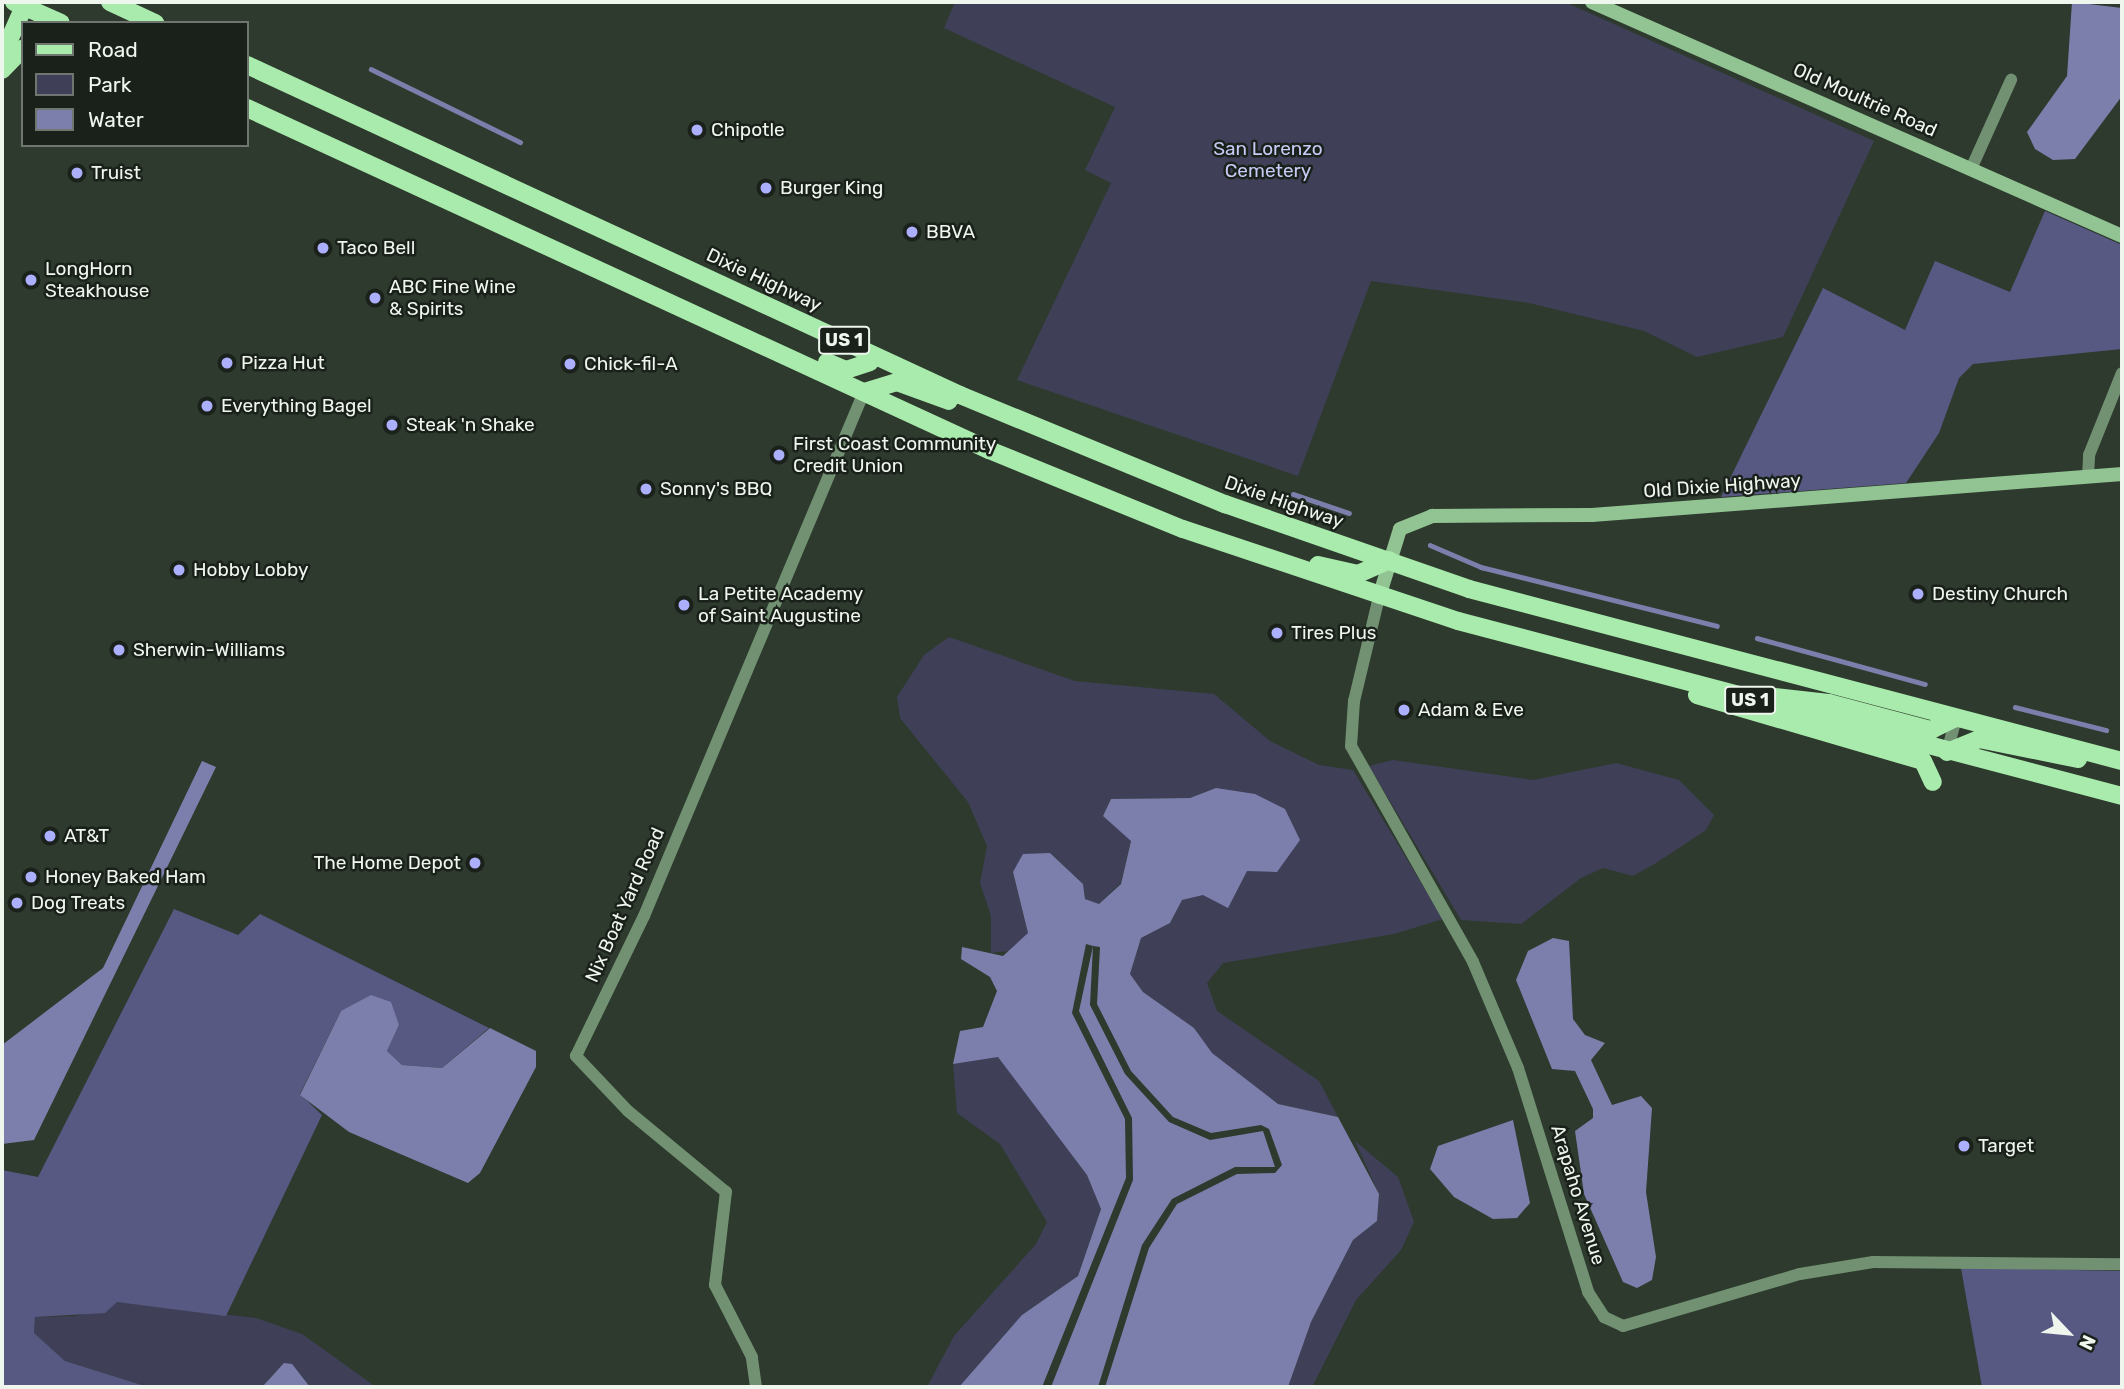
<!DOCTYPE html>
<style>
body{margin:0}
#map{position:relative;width:2124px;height:1389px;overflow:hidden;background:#2d3a2d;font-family:Rubik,sans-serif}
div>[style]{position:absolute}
.green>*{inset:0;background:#3f4058}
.forest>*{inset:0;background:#575983}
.water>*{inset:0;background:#7c7fab}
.stream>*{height:4.5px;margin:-2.25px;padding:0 2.25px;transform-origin:2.25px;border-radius:2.25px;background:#7c7fab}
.street>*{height:12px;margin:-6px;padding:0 6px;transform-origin:6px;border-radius:6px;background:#719172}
.secondary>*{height:14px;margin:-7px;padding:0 7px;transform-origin:7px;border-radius:7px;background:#91c393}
.primary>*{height:18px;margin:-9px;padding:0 9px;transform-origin:9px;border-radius:9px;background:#a9ebac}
.dots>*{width:19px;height:19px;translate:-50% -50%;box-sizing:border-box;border:4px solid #1a201a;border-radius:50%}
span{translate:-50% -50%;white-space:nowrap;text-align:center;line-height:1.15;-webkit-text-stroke:5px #1a201a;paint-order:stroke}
.shield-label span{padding:2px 5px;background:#1a201a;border:2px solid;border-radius:5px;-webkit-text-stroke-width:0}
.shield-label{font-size:18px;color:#eef6ee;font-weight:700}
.street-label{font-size:19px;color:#eef6ee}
.poi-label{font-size:19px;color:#eef6ee}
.left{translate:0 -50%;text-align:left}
.right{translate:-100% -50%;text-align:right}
.park-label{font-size:19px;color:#c7caf4}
.frame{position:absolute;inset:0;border:4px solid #eef6ee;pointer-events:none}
.legend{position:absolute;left:21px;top:21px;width:228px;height:126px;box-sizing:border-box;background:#1a201a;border:2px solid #6f766f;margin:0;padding:9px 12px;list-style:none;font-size:21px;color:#eef6ee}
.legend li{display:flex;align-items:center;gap:14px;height:35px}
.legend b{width:35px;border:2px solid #6f766f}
.north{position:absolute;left:2033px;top:1298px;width:70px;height:70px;-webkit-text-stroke:5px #1a201a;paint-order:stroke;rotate:116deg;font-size:19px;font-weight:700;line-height:28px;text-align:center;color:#eef6ee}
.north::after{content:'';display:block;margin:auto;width:24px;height:32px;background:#eef6ee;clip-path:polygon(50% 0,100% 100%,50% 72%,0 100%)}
</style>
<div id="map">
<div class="green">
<div style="clip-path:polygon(955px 2px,1565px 2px,1874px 141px,1783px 337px,1697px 357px,1644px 331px,1529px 303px,1371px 281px,1298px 476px,1017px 380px,1111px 183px,1085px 170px,1115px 107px,944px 28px)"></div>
<div style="clip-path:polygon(949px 637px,1075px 681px,1214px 694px,1270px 741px,1319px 765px,1353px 770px,1443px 919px,1394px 934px,1223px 963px,1207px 983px,1217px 1011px,1319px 1081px,1338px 1117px,1278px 1104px,1211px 1053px,1194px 1028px,1143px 992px,1130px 974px,1141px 938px,1170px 923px,1182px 900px,1235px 885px,1247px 871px,1216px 788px,1190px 798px,1111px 799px,1103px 816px,1131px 840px,1121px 883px,1099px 904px,1085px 899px,1083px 884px,1050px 853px,1013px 872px,1028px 933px,1016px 950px,991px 953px,991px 916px,980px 883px,987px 846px,968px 802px,900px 718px,897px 697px,924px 655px)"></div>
<div style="clip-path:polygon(1393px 760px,1533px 780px,1616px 763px,1679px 780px,1714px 815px,1706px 830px,1656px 863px,1633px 876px,1603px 868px,1581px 878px,1521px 924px,1461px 920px,1369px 766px)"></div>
<div style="clip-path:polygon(981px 1055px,998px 1057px,1017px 1077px,1087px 1175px,1101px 1209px,1078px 1276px,1022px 1315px,959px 1387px,927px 1387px,954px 1336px,1036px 1244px,1047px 1222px,1000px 1144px,957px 1113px,953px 1064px)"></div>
<div style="clip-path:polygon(1355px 1141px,1398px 1177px,1414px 1222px,1401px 1250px,1356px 1300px,1312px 1387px,1288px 1387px,1311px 1322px,1353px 1240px,1377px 1221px,1379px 1194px)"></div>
<div style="clip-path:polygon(117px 1302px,256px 1318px,302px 1334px,376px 1387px,310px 1387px,298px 1372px,276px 1371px,262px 1387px,148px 1387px,65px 1361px,34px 1333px,35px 1317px,76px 1316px)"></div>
</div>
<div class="forest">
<div style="clip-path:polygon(2045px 211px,2122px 245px,2122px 349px,1973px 364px,1959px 378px,1939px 433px,1906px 483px,1721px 497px,1823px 288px,1905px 330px,1935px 261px,2010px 292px)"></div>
<div style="clip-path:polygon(174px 909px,238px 935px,260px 914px,489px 1028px,442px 1068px,402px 1065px,387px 1051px,399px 1025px,341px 1011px,300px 1094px,322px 1115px,226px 1316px,117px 1302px,105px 1313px,35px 1317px,34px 1333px,65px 1361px,148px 1387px,2px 1387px,2px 1170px,38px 1177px)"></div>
<div style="clip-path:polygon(1961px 1268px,2122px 1271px,2122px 1387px,1982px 1387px)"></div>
</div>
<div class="water">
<div style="clip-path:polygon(2072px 2px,2122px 8px,2122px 96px,2075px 159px,2053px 160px,2035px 149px,2027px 132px,2067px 76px)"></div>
<div style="clip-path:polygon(202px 761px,216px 767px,34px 1140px,2px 1144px,2px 1045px,103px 968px)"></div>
<div style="clip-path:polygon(1216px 788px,1255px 794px,1285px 809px,1300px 840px,1277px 872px,1247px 871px,1228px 908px,1203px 895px,1182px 900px,1170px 923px,1141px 938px,1130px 974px,1143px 992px,1194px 1028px,1212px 1053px,1278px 1104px,1338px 1117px,1379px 1194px,1377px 1221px,1353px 1240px,1311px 1322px,1288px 1387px,1105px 1387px,1149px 1248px,1177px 1204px,1237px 1174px,1275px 1173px,1282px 1165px,1269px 1129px,1261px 1125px,1211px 1133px,1173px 1117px,1131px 1071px,1097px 1004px,1100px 947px,1093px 946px,1090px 1005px,1125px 1074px,1169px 1122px,1210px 1140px,1263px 1131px,1275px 1167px,1235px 1167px,1172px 1199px,1142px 1245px,1098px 1387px,1051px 1387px,1133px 1180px,1132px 1118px,1079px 1011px,1093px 946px,1086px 944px,1072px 1013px,1125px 1119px,1126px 1178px,1042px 1387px,959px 1387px,1022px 1315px,1078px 1276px,1101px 1209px,1087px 1175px,998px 1057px,953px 1064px,960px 1031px,983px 1027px,997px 991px,990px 977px,961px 959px,962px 947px,1003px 956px,1028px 933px,1013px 872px,1023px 854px,1050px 853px,1083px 884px,1085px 899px,1099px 904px,1121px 884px,1131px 841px,1103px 816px,1111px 799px,1190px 798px)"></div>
<div style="clip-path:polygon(1553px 938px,1569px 941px,1573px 1019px,1585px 1035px,1605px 1043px,1591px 1060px,1612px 1105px,1641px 1096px,1652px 1108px,1646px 1192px,1656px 1257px,1652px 1280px,1637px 1288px,1623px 1282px,1584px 1194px,1575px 1131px,1593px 1118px,1593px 1109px,1575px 1071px,1552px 1069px,1516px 980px,1528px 951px)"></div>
<div style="clip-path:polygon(371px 995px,391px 1002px,399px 1025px,387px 1051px,402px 1065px,442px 1068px,490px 1028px,536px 1051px,536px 1067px,480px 1173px,468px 1183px,349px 1132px,300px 1095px,341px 1011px)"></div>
<div style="clip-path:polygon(1513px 1120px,1530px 1203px,1517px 1218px,1493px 1219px,1454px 1197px,1430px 1169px,1438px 1146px)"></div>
<div style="clip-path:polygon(284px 1363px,292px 1364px,310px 1387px,262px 1387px)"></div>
</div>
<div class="stream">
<div style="left:371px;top:69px;width:166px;rotate:26.1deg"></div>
<div style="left:1293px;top:494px;width:59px;rotate:18.7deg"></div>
<div style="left:1430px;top:545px;width:56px;rotate:23.3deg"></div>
<div style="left:1481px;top:567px;width:243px;rotate:14deg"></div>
<div style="left:1757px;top:638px;width:174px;rotate:15.3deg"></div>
<div style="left:2015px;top:707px;width:94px;rotate:14.2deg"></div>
</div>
<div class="street">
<div style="left:1971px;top:169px;width:98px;rotate:-65.8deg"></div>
<div style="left:2088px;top:477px;width:22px;rotate:-87deg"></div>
<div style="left:2089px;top:455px;width:88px;rotate:-68.1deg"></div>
<div style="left:1379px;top:597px;width:107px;rotate:103.5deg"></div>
<div style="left:1354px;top:701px;width:45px;rotate:93.8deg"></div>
<div style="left:1351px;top:746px;width:248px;rotate:60.5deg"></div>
<div style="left:1473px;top:962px;width:115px;rotate:67deg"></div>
<div style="left:1518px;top:1068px;width:235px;rotate:72.6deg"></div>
<div style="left:1588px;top:1292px;width:30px;rotate:57deg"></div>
<div style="left:1604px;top:1317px;width:21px;rotate:25deg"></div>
<div style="left:1623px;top:1326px;width:184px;rotate:-16.4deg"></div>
<div style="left:1800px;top:1274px;width:74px;rotate:-9.3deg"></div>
<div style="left:1873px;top:1262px;width:249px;rotate:0.5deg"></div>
<div style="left:1947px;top:752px;width:35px;rotate:-75deg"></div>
<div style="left:756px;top:1387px;width:30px;rotate:-98deg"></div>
<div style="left:752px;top:1357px;width:81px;rotate:-117.2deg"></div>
<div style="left:715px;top:1285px;width:94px;rotate:-83.3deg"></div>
<div style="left:726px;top:1192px;width:127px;rotate:-140.4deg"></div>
<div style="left:628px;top:1111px;width:76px;rotate:-133.4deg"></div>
<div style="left:576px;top:1056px;width:156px;rotate:-64.1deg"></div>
<div style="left:644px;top:916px;width:568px;rotate:-67.23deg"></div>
</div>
<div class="secondary">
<div style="left:1592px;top:2px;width:579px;rotate:23.82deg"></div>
<div style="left:1379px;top:597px;width:71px;rotate:-72.8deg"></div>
<div style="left:1400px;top:529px;width:35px;rotate:-22deg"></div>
<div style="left:1432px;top:516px;width:160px;rotate:-0.4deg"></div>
<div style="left:1592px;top:515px;width:532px;rotate:-4.42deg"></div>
</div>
<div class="primary">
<div style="left:14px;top:2px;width:51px;rotate:24.1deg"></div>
<div style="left:110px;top:2px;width:50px;rotate:25deg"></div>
<div style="left:2px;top:56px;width:59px;rotate:-66deg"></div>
<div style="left:247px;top:65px;width:786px;rotate:24.84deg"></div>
<div style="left:960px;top:395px;width:287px;rotate:22.4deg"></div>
<div style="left:1225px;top:504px;width:258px;rotate:19.2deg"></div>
<div style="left:1469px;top:589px;width:675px;rotate:14.76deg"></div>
<div style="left:2px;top:70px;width:30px;rotate:-46deg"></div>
<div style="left:247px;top:108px;width:817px;rotate:24.75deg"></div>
<div style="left:989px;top:450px;width:209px;rotate:22.2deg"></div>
<div style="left:1183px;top:529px;width:290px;rotate:18.5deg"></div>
<div style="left:1458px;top:621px;width:687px;rotate:14.76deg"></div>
<div style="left:827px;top:362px;width:21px;rotate:23deg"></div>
<div style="left:846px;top:370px;width:25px;rotate:-18deg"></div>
<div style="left:864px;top:392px;width:34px;rotate:-17deg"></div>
<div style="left:897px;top:382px;width:55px;rotate:20.1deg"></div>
<div style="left:1318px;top:565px;width:41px;rotate:12.7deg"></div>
<div style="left:1358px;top:574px;width:34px;rotate:-24deg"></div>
<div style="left:1697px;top:695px;width:235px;rotate:16.3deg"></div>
<div style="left:1923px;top:761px;width:23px;rotate:65deg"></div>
<div style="left:1765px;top:696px;width:64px;rotate:6.2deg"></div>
<div style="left:1829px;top:703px;width:106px;rotate:14.8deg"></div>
<div style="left:1931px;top:730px;width:28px;rotate:-26deg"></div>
<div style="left:1947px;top:752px;width:35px;rotate:-22deg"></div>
<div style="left:1979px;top:739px;width:101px;rotate:11.4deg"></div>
</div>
<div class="dots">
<div style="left:697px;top:130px;background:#acaffb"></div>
<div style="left:77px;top:173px;background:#acaffb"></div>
<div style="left:766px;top:188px;background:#acaffb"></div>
<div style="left:912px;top:232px;background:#acaffb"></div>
<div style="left:323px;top:248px;background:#acaffb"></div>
<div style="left:31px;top:280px;background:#acaffb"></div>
<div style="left:375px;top:298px;background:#acaffb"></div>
<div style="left:227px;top:363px;background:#acaffb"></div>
<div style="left:570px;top:364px;background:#acaffb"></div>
<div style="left:207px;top:406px;background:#acaffb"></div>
<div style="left:392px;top:425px;background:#acaffb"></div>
<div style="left:779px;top:455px;background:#acaffb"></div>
<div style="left:646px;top:489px;background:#acaffb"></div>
<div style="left:179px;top:570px;background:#acaffb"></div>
<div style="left:1918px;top:594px;background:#acaffb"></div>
<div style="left:684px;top:605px;background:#acaffb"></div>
<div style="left:1277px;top:633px;background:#acaffb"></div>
<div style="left:119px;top:650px;background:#acaffb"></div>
<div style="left:1404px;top:710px;background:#acaffb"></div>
<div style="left:50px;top:836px;background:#acaffb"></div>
<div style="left:475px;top:863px;background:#acaffb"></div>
<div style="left:31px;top:877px;background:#acaffb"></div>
<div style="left:17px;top:903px;background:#acaffb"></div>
<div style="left:1964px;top:1146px;background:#acaffb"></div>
</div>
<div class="shield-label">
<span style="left:844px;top:340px">US 1</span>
<span style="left:1750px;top:700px">US 1</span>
</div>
<div class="street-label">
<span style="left:1865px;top:100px;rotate:24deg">Old Moultrie Road</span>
<span style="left:764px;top:280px;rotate:25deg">Dixie Highway</span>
<span style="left:1722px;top:486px;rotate:-4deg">Old Dixie Highway</span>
<span style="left:1284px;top:502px;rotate:19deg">Dixie Highway</span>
<span style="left:625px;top:905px;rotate:-66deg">Nix Boat Yard Road</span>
<span style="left:1578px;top:1195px;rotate:73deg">Arapaho Avenue</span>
</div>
<div class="poi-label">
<span class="left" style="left:711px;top:130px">Chipotle</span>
<span class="left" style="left:91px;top:173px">Truist</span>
<span class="left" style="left:780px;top:188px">Burger King</span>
<span class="left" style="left:926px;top:232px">BBVA</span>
<span class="left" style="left:337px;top:248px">Taco Bell</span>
<span class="left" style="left:45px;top:280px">LongHorn<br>Steakhouse</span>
<span class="left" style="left:389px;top:298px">ABC Fine Wine<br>&amp; Spirits</span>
<span class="left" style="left:241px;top:363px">Pizza Hut</span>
<span class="left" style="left:584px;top:364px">Chick-fil-A</span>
<span class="left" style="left:221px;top:406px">Everything Bagel</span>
<span class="left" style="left:406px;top:425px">Steak 'n Shake</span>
<span class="left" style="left:793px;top:455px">First Coast Community<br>Credit Union</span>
<span class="left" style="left:660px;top:489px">Sonny's BBQ</span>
<span class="left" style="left:193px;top:570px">Hobby Lobby</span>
<span class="left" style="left:698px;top:605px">La Petite Academy<br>of Saint Augustine</span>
<span class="left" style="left:1932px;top:594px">Destiny Church</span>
<span class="left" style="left:1291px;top:633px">Tires Plus</span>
<span class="left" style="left:133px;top:650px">Sherwin-Williams</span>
<span class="left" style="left:1418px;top:710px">Adam &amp; Eve</span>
<span class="left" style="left:64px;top:836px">AT&amp;T</span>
<span class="right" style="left:461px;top:863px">The Home Depot</span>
<span class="left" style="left:45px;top:877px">Honey Baked Ham</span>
<span class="left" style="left:31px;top:903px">Dog Treats</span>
<span class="left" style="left:1978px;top:1146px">Target</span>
</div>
<div class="park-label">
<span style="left:1268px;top:160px">San Lorenzo<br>Cemetery</span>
</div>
<div class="frame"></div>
<ul class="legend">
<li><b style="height:9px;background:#a9ebac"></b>Road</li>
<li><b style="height:19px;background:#3f4058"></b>Park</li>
<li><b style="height:19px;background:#7c7fab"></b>Water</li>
</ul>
<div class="north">N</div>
</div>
